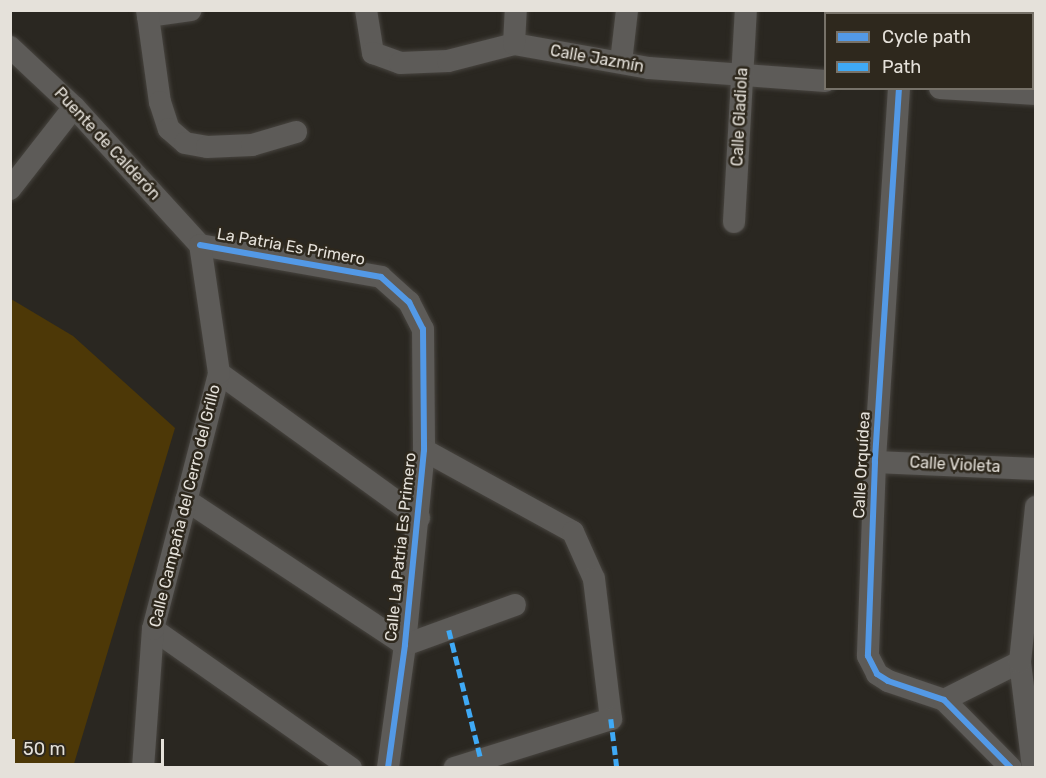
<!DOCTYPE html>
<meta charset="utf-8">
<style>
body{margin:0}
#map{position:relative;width:1046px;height:778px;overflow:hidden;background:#2a2721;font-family:Rubik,sans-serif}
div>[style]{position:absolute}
.green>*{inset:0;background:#4d3807}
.roads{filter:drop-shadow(0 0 2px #47443f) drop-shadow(0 0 2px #47443f)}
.street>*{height:22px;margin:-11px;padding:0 11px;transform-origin:11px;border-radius:11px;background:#5d5b58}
.quiet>*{height:4.5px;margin-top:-2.25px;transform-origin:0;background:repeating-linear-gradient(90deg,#3fa9f5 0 9px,transparent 0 13.5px)}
.cycleway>*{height:6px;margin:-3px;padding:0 3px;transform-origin:3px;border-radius:3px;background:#5399e6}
span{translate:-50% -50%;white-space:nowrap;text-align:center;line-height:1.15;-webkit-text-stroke:5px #2e281d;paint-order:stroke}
.street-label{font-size:16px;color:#e5e1da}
.frame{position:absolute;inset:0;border:12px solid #e5e1da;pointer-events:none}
.legend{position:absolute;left:824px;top:12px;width:210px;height:78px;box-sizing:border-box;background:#2e281d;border:2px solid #777269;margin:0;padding:8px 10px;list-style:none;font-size:18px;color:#e5e1da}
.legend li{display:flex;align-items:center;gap:12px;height:30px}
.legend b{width:30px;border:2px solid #777269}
.scale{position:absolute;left:12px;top:739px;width:152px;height:27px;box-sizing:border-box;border:3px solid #e5e1da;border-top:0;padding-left:8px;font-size:18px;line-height:21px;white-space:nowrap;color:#e5e1da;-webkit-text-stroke:4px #2e281d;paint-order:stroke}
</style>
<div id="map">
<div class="green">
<div style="clip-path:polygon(11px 299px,73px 336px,175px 428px,73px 767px,11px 767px)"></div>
</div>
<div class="roads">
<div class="street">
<div style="left:147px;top:10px;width:6px;rotate:81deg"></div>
<div style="left:148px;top:16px;width:43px;rotate:-7.9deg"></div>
<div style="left:366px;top:10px;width:44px;rotate:80.8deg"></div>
<div style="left:373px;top:53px;width:29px;rotate:20deg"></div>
<div style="left:400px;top:63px;width:48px;rotate:-2.4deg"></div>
<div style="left:448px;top:61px;width:68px;rotate:-14.4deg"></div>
<div style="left:514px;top:44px;width:137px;rotate:10.1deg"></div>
<div style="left:649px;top:68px;width:177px;rotate:4.2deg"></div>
<div style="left:903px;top:14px;width:4px;rotate:-76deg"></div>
<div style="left:148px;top:16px;width:87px;rotate:82.1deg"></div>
<div style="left:160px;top:102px;width:28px;rotate:72deg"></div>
<div style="left:169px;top:129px;width:21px;rotate:41deg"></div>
<div style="left:185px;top:143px;width:22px;rotate:10deg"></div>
<div style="left:207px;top:147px;width:45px;rotate:-2.5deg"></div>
<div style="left:252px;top:145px;width:46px;rotate:-16.5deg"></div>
<div style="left:514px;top:44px;width:34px;rotate:-87deg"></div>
<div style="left:10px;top:47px;width:88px;rotate:43.2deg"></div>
<div style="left:74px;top:107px;width:187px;rotate:47.6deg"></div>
<div style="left:621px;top:62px;width:52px;rotate:-83.4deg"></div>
<div style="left:899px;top:88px;width:375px;rotate:93.7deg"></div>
<div style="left:875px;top:462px;width:194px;rotate:92.1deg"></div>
<div style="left:868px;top:656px;width:20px;rotate:63deg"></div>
<div style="left:877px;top:674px;width:13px;rotate:32deg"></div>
<div style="left:888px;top:681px;width:59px;rotate:18.7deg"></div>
<div style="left:944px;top:700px;width:95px;rotate:45.4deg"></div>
<div style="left:940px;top:88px;width:96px;rotate:3.6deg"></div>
<div style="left:10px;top:189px;width:104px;rotate:-52deg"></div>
<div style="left:734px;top:222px;width:212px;rotate:-86.8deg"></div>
<div style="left:200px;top:245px;width:184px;rotate:10deg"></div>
<div style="left:381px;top:277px;width:38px;rotate:42deg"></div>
<div style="left:409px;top:302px;width:30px;rotate:63deg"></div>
<div style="left:423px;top:329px;width:121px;rotate:89.5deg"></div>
<div style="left:424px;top:450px;width:196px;rotate:95.6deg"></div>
<div style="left:405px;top:645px;width:124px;rotate:97.9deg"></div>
<div style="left:219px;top:373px;width:247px;rotate:35.9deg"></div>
<div style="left:424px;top:450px;width:170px;rotate:28.8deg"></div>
<div style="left:573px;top:532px;width:51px;rotate:65.9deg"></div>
<div style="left:594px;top:579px;width:141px;rotate:83.1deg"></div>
<div style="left:611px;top:719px;width:164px;rotate:162.6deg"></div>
<div style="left:875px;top:462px;width:161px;rotate:2.5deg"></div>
<div style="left:186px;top:500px;width:263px;rotate:33.5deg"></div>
<div style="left:405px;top:645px;width:117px;rotate:-20deg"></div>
<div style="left:153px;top:629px;width:242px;rotate:35.1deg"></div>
<div style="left:944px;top:700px;width:85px;rotate:-26.6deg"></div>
<div style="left:143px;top:768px;width:139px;rotate:-85.9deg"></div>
<div style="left:153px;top:629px;width:264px;rotate:-75.5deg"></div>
<div style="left:219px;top:373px;width:129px;rotate:-98.4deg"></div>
<div style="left:1033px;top:768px;width:107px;rotate:-97deg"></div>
<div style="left:1020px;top:662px;width:156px;rotate:-84.1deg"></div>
</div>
</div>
<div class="quiet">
<div style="left:449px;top:630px;width:133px;rotate:76.1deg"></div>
<div style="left:611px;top:719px;width:49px;rotate:83deg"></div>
</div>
<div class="cycleway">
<div style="left:899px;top:88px;width:375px;rotate:93.7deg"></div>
<div style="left:875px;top:462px;width:194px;rotate:92.1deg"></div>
<div style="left:868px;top:656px;width:20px;rotate:63deg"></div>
<div style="left:877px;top:674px;width:13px;rotate:32deg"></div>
<div style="left:888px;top:681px;width:59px;rotate:18.7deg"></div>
<div style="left:944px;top:700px;width:95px;rotate:45.4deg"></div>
<div style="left:200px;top:245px;width:184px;rotate:10deg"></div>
<div style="left:381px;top:277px;width:38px;rotate:42deg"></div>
<div style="left:409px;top:302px;width:30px;rotate:63deg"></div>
<div style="left:423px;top:329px;width:121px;rotate:89.5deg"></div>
<div style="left:424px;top:450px;width:196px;rotate:95.6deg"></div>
<div style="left:405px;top:645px;width:124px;rotate:97.9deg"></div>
</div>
<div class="street-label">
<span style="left:597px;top:59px;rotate:10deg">Calle Jazmín</span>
<span style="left:740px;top:117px;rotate:-87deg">Calle Gladiola</span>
<span style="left:107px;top:144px;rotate:47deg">Puente de Calderón</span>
<span style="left:291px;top:247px;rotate:10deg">La Patria Es Primero</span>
<span style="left:862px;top:465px;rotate:-87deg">Calle Orquídea</span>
<span style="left:955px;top:465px;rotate:3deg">Calle Violeta</span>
<span style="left:185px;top:506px;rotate:-76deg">Calle Campaña del Cerro del Grillo</span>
<span style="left:401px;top:547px;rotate:-84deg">Calle La Patria Es Primero</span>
</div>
<div class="frame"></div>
<ul class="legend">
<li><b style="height:8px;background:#5399e6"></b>Cycle path</li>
<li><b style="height:8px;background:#3fa9f5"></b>Path</li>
</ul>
<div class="scale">50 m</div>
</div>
